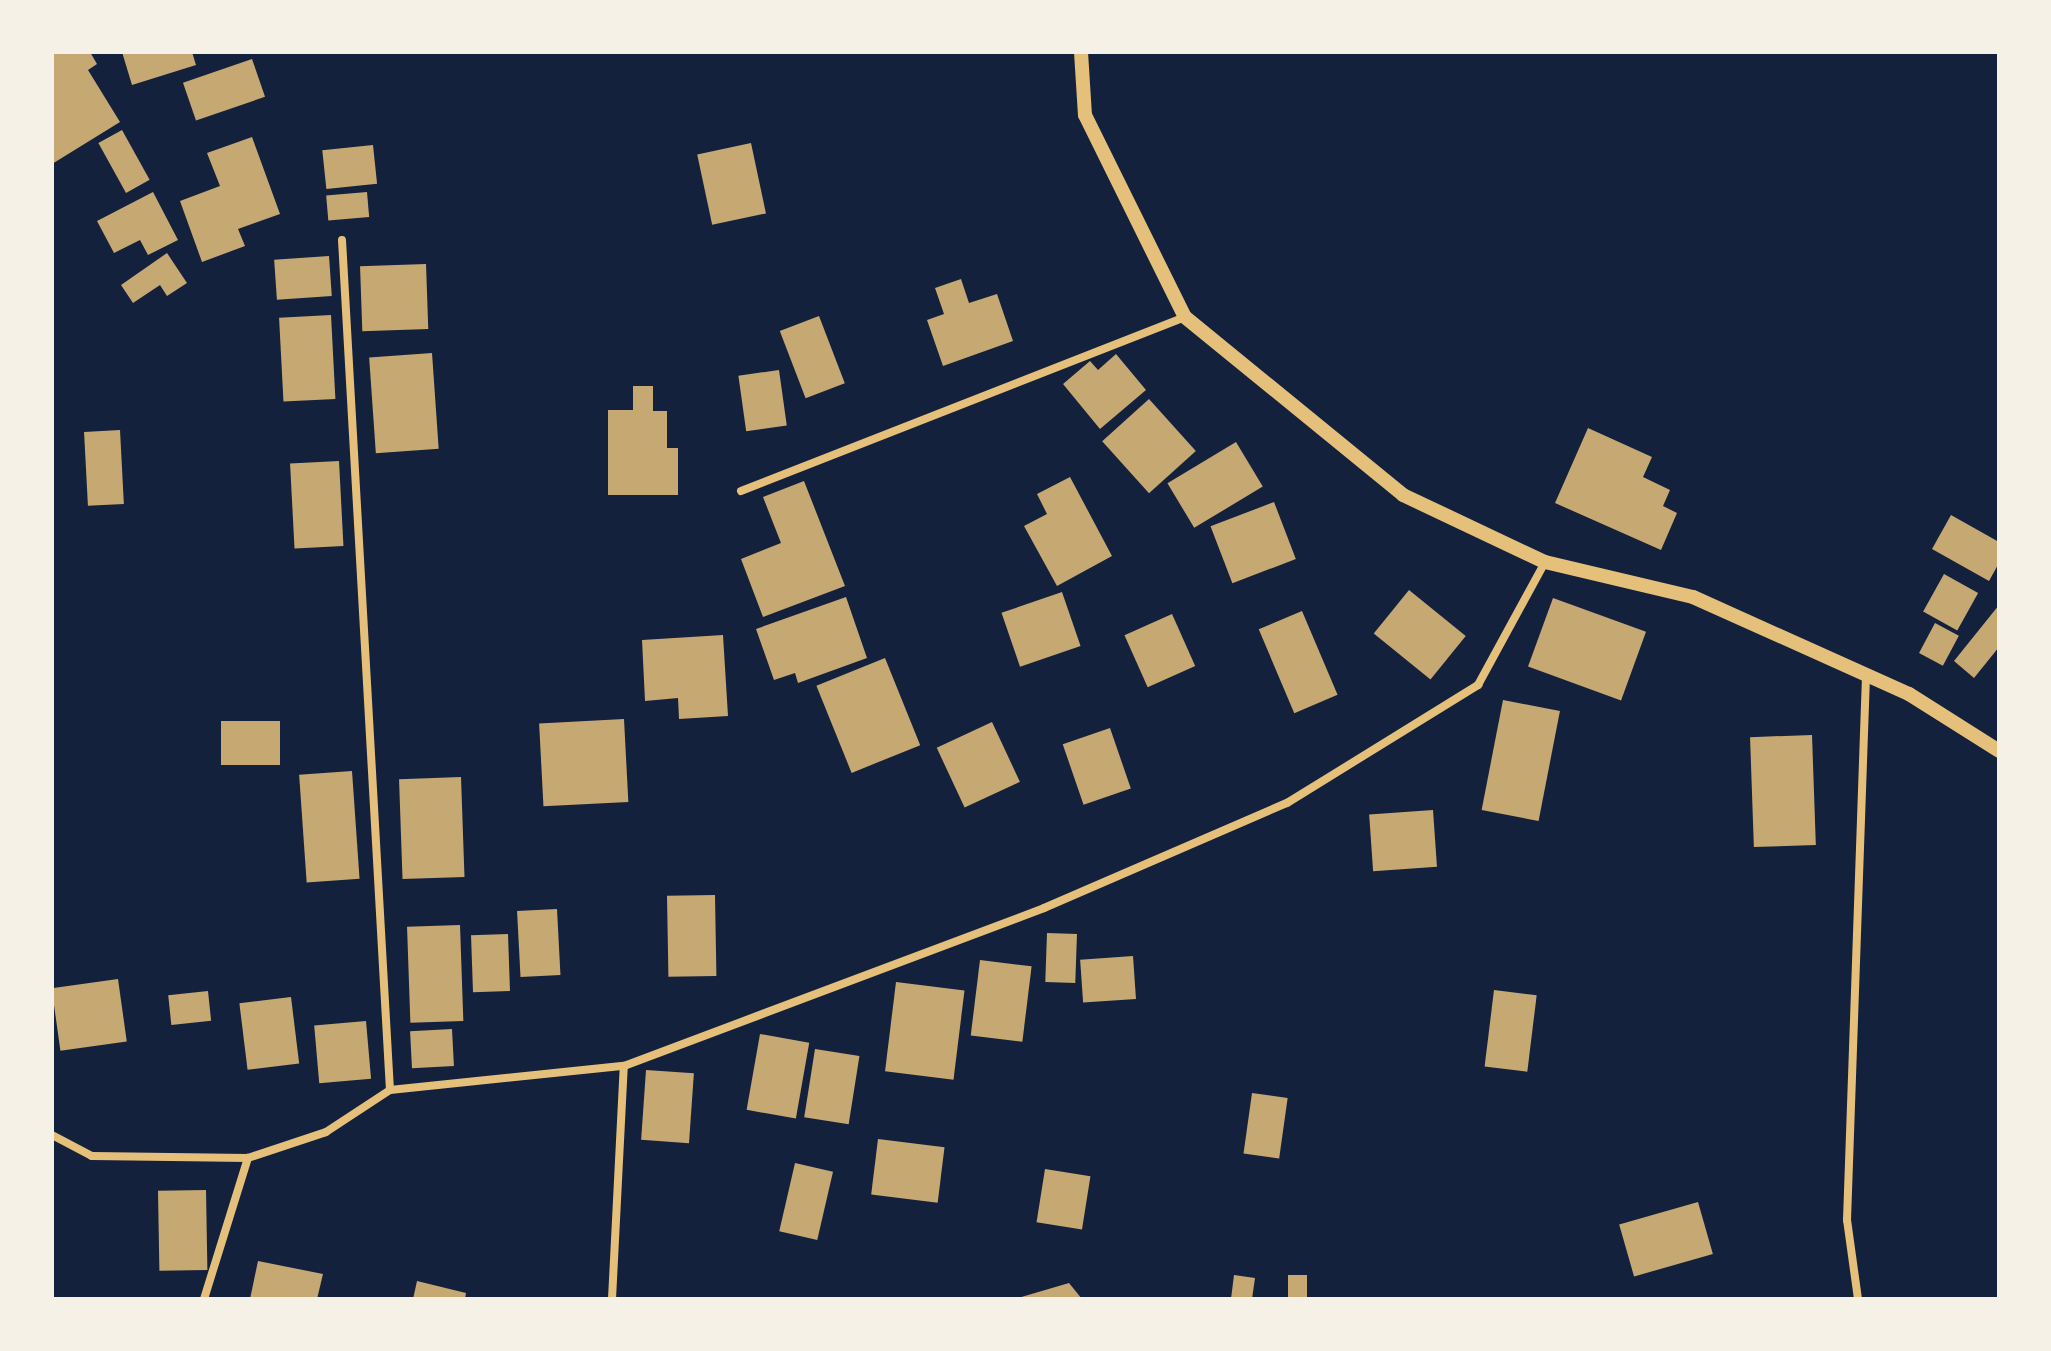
<!DOCTYPE html>
<style>
body{margin:0}
#map{position:relative;width:2051px;height:1351px;overflow:hidden;background:#14213d;font-family:"Alegreya Sans",sans-serif}
div>[style]{position:absolute}
.building>*{inset:0;background:#c6a872;transform-origin:0 0}
.minor>*{height:8px;margin:-4px;padding:0 4px;transform-origin:4px;border-radius:4px;background:#e5c07b}
.tertiary>*{height:14px;margin:-7px;padding:0 7px;transform-origin:7px;border-radius:7px;background:#e5c07b}
span{translate:-50% -50%;white-space:nowrap;text-align:center;line-height:1.15;-webkit-text-stroke:7px #f6f1e7;paint-order:stroke}
.frame{position:absolute;inset:0;border:54px solid #f6f1e7;pointer-events:none}
</style>
<div id="map">
<div class="building">
<div style="clip-path:polygon(52px 52px,90px 52px,97px 64px,88px 70px,120px 122px,52px 164px)"></div>
<div style="clip-path:polygon(122px 52px,192px 52px,196px 65px,132px 85px)"></div>
<div style="left:252px;top:59px;width:40px;height:73px;rotate:71deg"></div>
<div style="left:122px;top:130px;width:57px;height:27px;rotate:61deg"></div>
<div style="clip-path:polygon(252px 137px,280px 214px,238px 229px,245px 246px,202px 262px,180px 201px,220px 186px,207px 153px)"></div>
<div style="left:751px;top:143px;width:72px;height:55px;rotate:78deg"></div>
<div style="left:373px;top:145px;width:39px;height:51px;rotate:84deg"></div>
<div style="clip-path:polygon(153px 192px,178px 240px,148px 255px,140px 240px,114px 253px,97px 221px)"></div>
<div style="left:367px;top:192px;width:25px;height:41px;rotate:85deg"></div>
<div style="clip-path:polygon(167px 253px,187px 283px,167px 296px,160px 285px,133px 303px,121px 285px)"></div>
<div style="left:329px;top:256px;width:40px;height:55px;rotate:86deg"></div>
<div style="left:426px;top:264px;width:65px;height:66px;rotate:88deg"></div>
<div style="clip-path:polygon(961px 279px,969px 303px,997px 294px,1013px 341px,943px 366px,927px 320px,944px 314px,935px 288px)"></div>
<div style="left:331px;top:315px;width:84px;height:52px;rotate:87deg"></div>
<div style="left:819px;top:316px;width:72px;height:42px;rotate:69deg"></div>
<div style="left:432px;top:353px;width:96px;height:63px;rotate:86deg"></div>
<div style="clip-path:polygon(1116px 354px,1146px 390px,1100px 429px,1063px 384px,1090px 361px,1098px 370px)"></div>
<div style="left:779px;top:370px;width:56px;height:41px;rotate:82deg"></div>
<div style="clip-path:polygon(633px 386px,653px 386px,653px 411px,667px 411px,667px 448px,678px 448px,678px 495px,608px 495px,608px 410px,633px 410px)"></div>
<div style="left:1149px;top:399px;width:70px;height:63px;rotate:48deg"></div>
<div style="clip-path:polygon(1588px 428px,1652px 457px,1643px 477px,1670px 490px,1663px 506px,1677px 513px,1661px 550px,1555px 503px)"></div>
<div style="left:120px;top:430px;width:74px;height:36px;rotate:87deg"></div>
<div style="left:1236px;top:442px;width:52px;height:80px;rotate:59deg"></div>
<div style="left:339px;top:461px;width:85px;height:49px;rotate:87deg"></div>
<div style="clip-path:polygon(1070px 477px,1112px 556px,1057px 586px,1024px 526px,1047px 514px,1037px 494px)"></div>
<div style="clip-path:polygon(804px 481px,845px 586px,763px 617px,741px 559px,781px 543px,763px 497px)"></div>
<div style="left:1274px;top:502px;width:61px;height:68px;rotate:69deg"></div>
<div style="clip-path:polygon(1951px 515px,1999px 542px,1999px 563px,1989px 581px,1932px 549px)"></div>
<div style="left:1944px;top:574px;width:39px;height:43px;rotate:29deg"></div>
<div style="left:1409px;top:590px;width:73px;height:56px;rotate:39deg"></div>
<div style="left:1062px;top:592px;width:57px;height:64px;rotate:71deg"></div>
<div style="clip-path:polygon(846px 597px,867px 658px,798px 683px,795px 673px,774px 680px,756px 629px)"></div>
<div style="left:1553px;top:598px;width:99px;height:73px;rotate:20deg"></div>
<div style="clip-path:polygon(1999px 605px,1999px 647px,1974px 678px,1954px 661px)"></div>
<div style="left:1302px;top:611px;width:91px;height:47px;rotate:67deg"></div>
<div style="left:1172px;top:614px;width:57px;height:52px;rotate:66deg"></div>
<div style="left:1935px;top:623px;width:27px;height:34px;rotate:28deg"></div>
<div style="clip-path:polygon(723px 635px,728px 716px,679px 719px,678px 698px,645px 701px,642px 640px)"></div>
<div style="left:885px;top:658px;width:94px;height:74px;rotate:68deg"></div>
<div style="left:1503px;top:700px;width:58px;height:112px;rotate:11deg"></div>
<div style="left:624px;top:719px;width:83px;height:85px;rotate:87deg"></div>
<div style="left:221px;top:721px;width:59px;height:44px"></div>
<div style="left:992px;top:722px;width:66px;height:61px;rotate:65deg"></div>
<div style="left:1110px;top:728px;width:64px;height:50px;rotate:71deg"></div>
<div style="left:1812px;top:735px;width:110px;height:62px;rotate:88deg"></div>
<div style="left:352px;top:771px;width:108px;height:53px;rotate:86deg"></div>
<div style="left:461px;top:777px;width:100px;height:62px;rotate:88deg"></div>
<div style="left:1433px;top:810px;width:57px;height:64px;rotate:86deg"></div>
<div style="left:715px;top:895px;width:81px;height:48px;rotate:89deg"></div>
<div style="left:557px;top:909px;width:66px;height:40px;rotate:87deg"></div>
<div style="left:460px;top:925px;width:96px;height:53px;rotate:88deg"></div>
<div style="left:1047px;top:933px;width:30px;height:49px;rotate:2deg"></div>
<div style="left:508px;top:934px;width:57px;height:37px;rotate:88deg"></div>
<div style="left:1133px;top:956px;width:43px;height:53px;rotate:86deg"></div>
<div style="left:980px;top:960px;width:52px;height:76px;rotate:7deg"></div>
<div style="left:118px;top:979px;width:63px;height:67px;rotate:82deg"></div>
<div style="left:896px;top:982px;width:69px;height:90px;rotate:7deg"></div>
<div style="left:1494px;top:990px;width:43px;height:77px;rotate:7deg"></div>
<div style="left:208px;top:991px;width:30px;height:40px;rotate:84deg"></div>
<div style="left:291px;top:997px;width:67px;height:52px;rotate:83deg"></div>
<div style="left:366px;top:1021px;width:58px;height:52px;rotate:85deg"></div>
<div style="left:452px;top:1029px;width:37px;height:42px;rotate:87deg"></div>
<div style="left:760px;top:1034px;width:50px;height:77px;rotate:10deg"></div>
<div style="left:815px;top:1049px;width:45px;height:69px;rotate:9deg"></div>
<div style="left:646px;top:1070px;width:48px;height:70px;rotate:4deg"></div>
<div style="left:1252px;top:1093px;width:36px;height:61px;rotate:8deg"></div>
<div style="left:878px;top:1139px;width:67px;height:56px;rotate:7deg"></div>
<div style="left:795px;top:1163px;width:39px;height:70px;rotate:13deg"></div>
<div style="left:1045px;top:1169px;width:46px;height:54px;rotate:9deg"></div>
<div style="left:206px;top:1190px;width:80px;height:48px;rotate:89deg"></div>
<div style="left:1698px;top:1202px;width:54px;height:82px;rotate:74deg"></div>
<div style="clip-path:polygon(258px 1261px,323px 1274px,317px 1299px,250px 1299px)"></div>
<div style="clip-path:polygon(1234px 1275px,1255px 1278px,1252px 1299px,1231px 1299px)"></div>
<div style="left:1288px;top:1275px;width:19px;height:24px"></div>
<div style="clip-path:polygon(417px 1281px,466px 1293px,465px 1299px,413px 1299px)"></div>
<div style="clip-path:polygon(1069px 1283px,1082px 1299px,1018px 1299px,1018px 1298px)"></div>
</div>
<div class="minor">
<div style="left:342px;top:240px;width:851px;rotate:86.77deg"></div>
<div style="left:741px;top:491px;width:477px;rotate:-21.4deg"></div>
<div style="left:52px;top:1135px;width:45px;rotate:27.7deg"></div>
<div style="left:92px;top:1156px;width:156px;rotate:0.7deg"></div>
<div style="left:204px;top:1299px;width:148px;rotate:-72.7deg"></div>
<div style="left:248px;top:1158px;width:82px;rotate:-18.4deg"></div>
<div style="left:326px;top:1132px;width:77px;rotate:-33.3deg"></div>
<div style="left:390px;top:1090px;width:235px;rotate:-5.9deg"></div>
<div style="left:624px;top:1066px;width:449px;rotate:-20.6deg"></div>
<div style="left:1044px;top:908px;width:265px;rotate:-23.4deg"></div>
<div style="left:1287px;top:803px;width:225px;rotate:-31.7deg"></div>
<div style="left:1478px;top:685px;width:140px;rotate:-61.4deg"></div>
<div style="left:612px;top:1299px;width:233px;rotate:-87.1deg"></div>
<div style="left:1858px;top:1299px;width:80px;rotate:-97.9deg"></div>
<div style="left:1847px;top:1220px;width:545px;rotate:-88deg"></div>
</div>
<div class="tertiary">
<div style="left:1081px;top:52px;width:63px;rotate:86.4deg"></div>
<div style="left:1085px;top:115px;width:225px;rotate:63.7deg"></div>
<div style="left:1185px;top:317px;width:281px;rotate:39.2deg"></div>
<div style="left:1403px;top:495px;width:157px;rotate:25.3deg"></div>
<div style="left:1545px;top:562px;width:152px;rotate:13.3deg"></div>
<div style="left:1693px;top:597px;width:237px;rotate:24.2deg"></div>
<div style="left:1909px;top:694px;width:107px;rotate:32.3deg"></div>
</div>
<div class="frame"></div>
</div>
